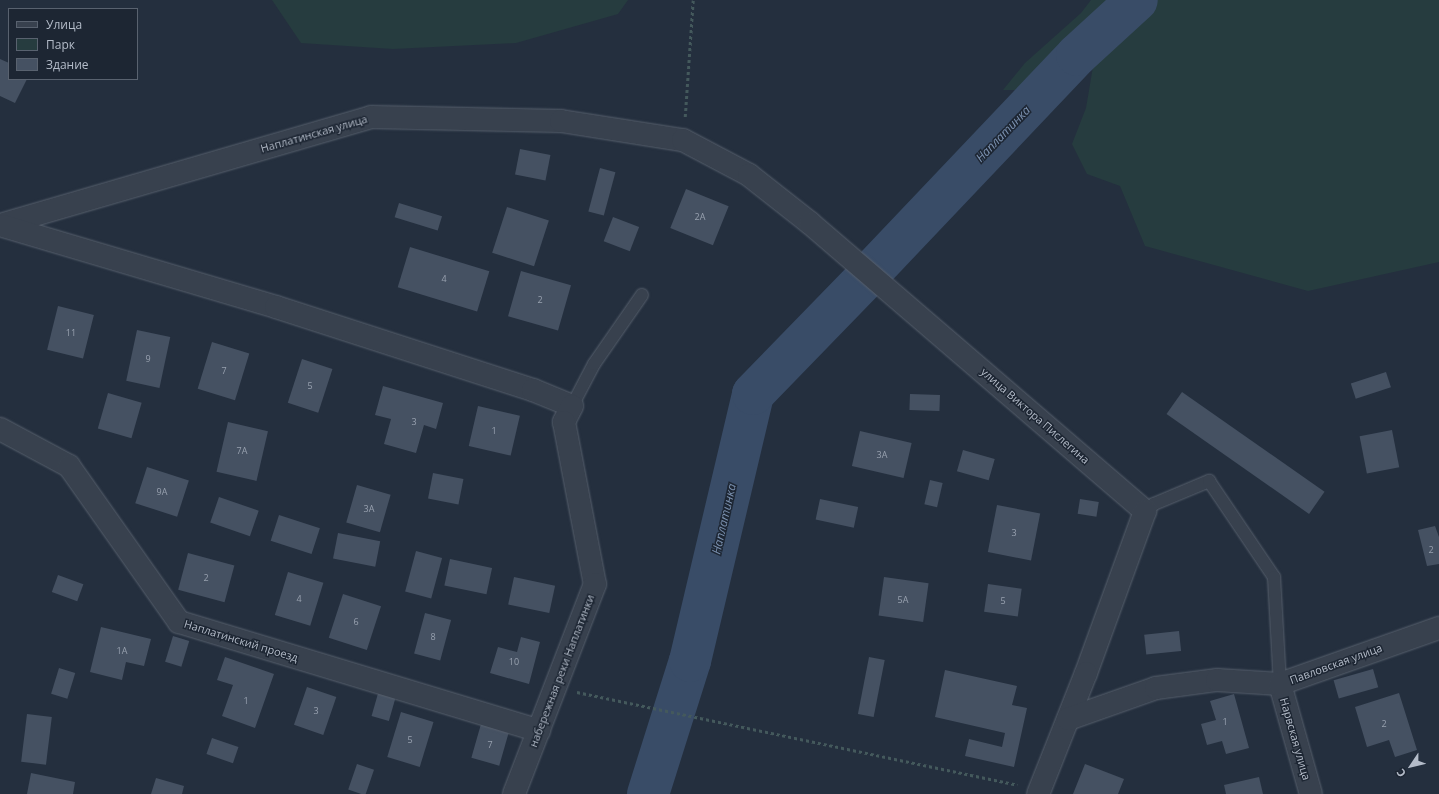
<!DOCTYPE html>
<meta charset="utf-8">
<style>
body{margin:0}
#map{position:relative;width:1439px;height:794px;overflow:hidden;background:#242f3e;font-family:"Open Sans",sans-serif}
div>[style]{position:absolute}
.green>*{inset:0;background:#263c3f}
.river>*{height:42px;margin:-21px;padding:0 21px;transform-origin:21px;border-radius:21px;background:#394c67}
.building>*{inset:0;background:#455162;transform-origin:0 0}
.path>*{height:2.5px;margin-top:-1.25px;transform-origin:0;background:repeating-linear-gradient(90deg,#44595c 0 3px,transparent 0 6px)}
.roads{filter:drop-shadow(0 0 1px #565f6c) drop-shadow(0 0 1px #565f6c)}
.lane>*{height:12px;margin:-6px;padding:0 6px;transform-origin:6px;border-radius:6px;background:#38414e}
.street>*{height:22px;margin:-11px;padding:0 11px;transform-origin:11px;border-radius:11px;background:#38414e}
span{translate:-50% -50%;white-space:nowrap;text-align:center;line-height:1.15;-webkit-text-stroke:3px #1d2633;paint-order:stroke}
.number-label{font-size:9px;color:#98a1af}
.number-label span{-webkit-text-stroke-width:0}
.street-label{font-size:11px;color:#b4bcc9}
.water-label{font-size:12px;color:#7c92b1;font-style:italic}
.legend{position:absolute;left:8px;top:8px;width:130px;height:72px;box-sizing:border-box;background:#1d2633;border:1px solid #59626f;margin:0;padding:5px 7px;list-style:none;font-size:12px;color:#b4bcc9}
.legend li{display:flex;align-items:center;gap:8px;height:20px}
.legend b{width:20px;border:1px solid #59626f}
.north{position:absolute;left:1391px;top:746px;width:40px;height:40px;-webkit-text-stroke:3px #1d2633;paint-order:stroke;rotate:235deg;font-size:11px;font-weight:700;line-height:16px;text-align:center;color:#b4bcc9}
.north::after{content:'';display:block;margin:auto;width:14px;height:18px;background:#b4bcc9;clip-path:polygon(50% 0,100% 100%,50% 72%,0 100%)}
</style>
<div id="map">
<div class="green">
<div style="clip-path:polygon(272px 0,628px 0,618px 14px,516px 43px,393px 49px,301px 43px)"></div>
<div style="clip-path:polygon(1091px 0,1439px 0,1439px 262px,1308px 291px,1145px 246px,1120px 186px,1087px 174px,1072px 144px,1086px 108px,1096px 49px,1063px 90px,1003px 90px,1025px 63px,1081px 13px)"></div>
</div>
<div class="river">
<div style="left:872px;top:271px;width:298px;rotate:-46.5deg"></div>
<div style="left:1077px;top:55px;width:81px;rotate:-42.5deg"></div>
<div style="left:648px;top:794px;width:139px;rotate:-72.5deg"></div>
<div style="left:690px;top:661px;width:274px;rotate:-76.7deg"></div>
<div style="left:753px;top:394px;width:158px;rotate:-45.8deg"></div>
</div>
<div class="building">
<div style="clip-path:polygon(0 59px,9px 63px,9px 79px,27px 79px,15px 103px,0 96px)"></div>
<div style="left:520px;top:149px;width:31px;height:26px;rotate:11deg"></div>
<div style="left:600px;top:168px;width:16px;height:45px;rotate:15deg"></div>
<div style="left:686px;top:189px;width:46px;height:42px;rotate:22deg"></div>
<div style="left:399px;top:203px;width:45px;height:15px;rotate:17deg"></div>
<div style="left:507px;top:207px;width:44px;height:48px;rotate:18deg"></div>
<div style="left:613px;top:217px;width:28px;height:26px;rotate:21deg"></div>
<div style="left:410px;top:247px;width:83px;height:42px;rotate:17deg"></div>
<div style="left:521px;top:271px;width:52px;height:47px;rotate:16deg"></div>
<div style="left:58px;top:306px;width:37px;height:45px;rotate:14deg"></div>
<div style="left:137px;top:330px;width:34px;height:52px;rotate:12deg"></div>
<div style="left:212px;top:342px;width:39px;height:49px;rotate:17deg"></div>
<div style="left:302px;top:359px;width:32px;height:46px;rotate:18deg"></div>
<div style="left:1386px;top:372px;width:16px;height:37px;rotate:72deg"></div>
<div style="clip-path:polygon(383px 386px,443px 403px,436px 429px,424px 425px,416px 453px,384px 444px,391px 419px,375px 415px)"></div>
<div style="left:1182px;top:392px;width:174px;height:27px;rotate:35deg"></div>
<div style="left:108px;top:393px;width:35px;height:37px;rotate:16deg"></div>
<div style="left:910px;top:394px;width:30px;height:16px;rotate:2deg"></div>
<div style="left:478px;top:406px;width:43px;height:41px;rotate:13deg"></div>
<div style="left:228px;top:422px;width:41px;height:51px;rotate:13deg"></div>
<div style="left:1392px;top:430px;width:38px;height:33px;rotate:79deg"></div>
<div style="left:860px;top:431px;width:53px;height:36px;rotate:13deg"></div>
<div style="left:963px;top:450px;width:33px;height:22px;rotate:16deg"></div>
<div style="left:147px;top:467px;width:44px;height:38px;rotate:18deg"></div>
<div style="left:433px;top:473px;width:31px;height:26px;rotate:11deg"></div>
<div style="left:930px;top:480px;width:13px;height:25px;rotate:13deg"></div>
<div style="left:357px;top:485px;width:35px;height:39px;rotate:16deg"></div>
<div style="left:219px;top:497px;width:42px;height:27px;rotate:19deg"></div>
<div style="left:820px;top:499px;width:39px;height:21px;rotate:12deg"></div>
<div style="left:1080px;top:499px;width:19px;height:15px;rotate:9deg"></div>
<div style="left:997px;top:505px;width:44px;height:48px;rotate:11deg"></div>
<div style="left:279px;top:515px;width:43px;height:27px;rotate:18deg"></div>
<div style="clip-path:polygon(1435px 526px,1439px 537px,1439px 564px,1427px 566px,1418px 530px)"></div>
<div style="left:338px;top:533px;width:43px;height:26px;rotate:11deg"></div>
<div style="left:416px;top:551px;width:27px;height:42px;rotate:15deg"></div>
<div style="left:188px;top:553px;width:48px;height:38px;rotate:15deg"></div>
<div style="left:450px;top:559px;width:43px;height:27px;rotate:12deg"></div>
<div style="left:288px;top:572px;width:37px;height:45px;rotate:17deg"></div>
<div style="left:58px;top:575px;width:27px;height:18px;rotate:20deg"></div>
<div style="left:514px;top:577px;width:42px;height:28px;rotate:12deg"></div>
<div style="left:884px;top:577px;width:45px;height:39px;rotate:8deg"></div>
<div style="left:988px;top:584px;width:34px;height:28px;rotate:8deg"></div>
<div style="left:343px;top:594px;width:40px;height:46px;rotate:18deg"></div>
<div style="left:425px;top:613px;width:27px;height:42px;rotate:15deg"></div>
<div style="clip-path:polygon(101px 627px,151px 639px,144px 666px,126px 662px,122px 680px,90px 672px)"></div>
<div style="left:1179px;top:631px;width:20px;height:35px;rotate:84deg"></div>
<div style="left:173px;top:636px;width:17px;height:27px;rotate:17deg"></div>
<div style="clip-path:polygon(521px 637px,540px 642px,529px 684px,490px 673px,498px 647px,517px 652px)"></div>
<div style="clip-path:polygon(225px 657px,274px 674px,255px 728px,222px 716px,233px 685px,217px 680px)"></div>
<div style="left:869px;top:657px;width:16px;height:58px;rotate:11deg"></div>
<div style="left:59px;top:668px;width:17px;height:27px;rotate:17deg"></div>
<div style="left:1373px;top:669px;width:19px;height:41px;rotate:74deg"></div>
<div style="clip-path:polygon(945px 670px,1017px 686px,1012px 705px,1027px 708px,1014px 767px,965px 756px,969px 739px,1002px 747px,1005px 733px,935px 717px)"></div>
<div style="left:307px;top:687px;width:31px;height:40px;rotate:19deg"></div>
<div style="left:379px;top:690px;width:18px;height:27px;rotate:16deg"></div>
<div style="clip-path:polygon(1399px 693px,1417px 750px,1395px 757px,1389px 740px,1367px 747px,1355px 707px)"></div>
<div style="clip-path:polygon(1234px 694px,1249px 748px,1226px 754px,1222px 741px,1207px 745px,1201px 724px,1216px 720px,1210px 701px)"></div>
<div style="left:401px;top:712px;width:34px;height:47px;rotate:17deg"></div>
<div style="left:27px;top:714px;width:25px;height:48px;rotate:7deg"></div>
<div style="left:481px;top:724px;width:29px;height:35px;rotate:16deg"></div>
<div style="left:212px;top:738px;width:28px;height:17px;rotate:19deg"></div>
<div style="left:357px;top:764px;width:18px;height:27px;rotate:19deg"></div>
<div style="clip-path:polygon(1085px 764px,1124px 779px,1118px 794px,1073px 794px)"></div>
<div style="clip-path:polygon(31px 773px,75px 782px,73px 794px,27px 794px)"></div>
<div style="clip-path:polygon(1259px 777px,1263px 794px,1226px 794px,1224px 785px)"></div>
<div style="clip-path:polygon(156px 778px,184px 786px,182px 794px,151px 794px)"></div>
</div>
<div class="path">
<div style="left:685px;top:117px;width:117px;rotate:-86.1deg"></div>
<div style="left:577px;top:692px;width:450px;rotate:11.9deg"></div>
</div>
<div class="roads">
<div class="lane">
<div style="left:572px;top:406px;width:47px;rotate:-62.4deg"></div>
<div style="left:594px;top:364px;width:84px;rotate:-55.2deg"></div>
<div style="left:1145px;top:511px;width:11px;rotate:-38deg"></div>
<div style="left:1154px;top:504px;width:60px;rotate:-22.7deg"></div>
<div style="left:1209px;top:481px;width:116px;rotate:55.9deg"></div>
<div style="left:1274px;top:577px;width:107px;rotate:86.8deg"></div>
</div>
<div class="street">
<div style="left:0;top:225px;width:386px;rotate:-16.2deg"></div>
<div style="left:371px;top:117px;width:190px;rotate:1.2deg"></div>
<div style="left:561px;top:121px;width:123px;rotate:8.9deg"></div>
<div style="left:683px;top:140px;width:75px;rotate:27.9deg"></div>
<div style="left:749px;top:175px;width:78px;rotate:38.2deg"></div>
<div style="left:810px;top:223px;width:442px;rotate:40.7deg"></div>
<div style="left:1145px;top:511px;width:172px;rotate:110deg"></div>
<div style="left:1086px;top:673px;width:130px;rotate:111.6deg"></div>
<div style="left:3px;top:226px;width:285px;rotate:16.5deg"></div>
<div style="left:276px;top:307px;width:270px;rotate:17.9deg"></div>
<div style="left:533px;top:390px;width:42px;rotate:22.3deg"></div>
<div style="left:572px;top:406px;width:18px;rotate:117deg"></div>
<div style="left:564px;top:422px;width:165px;rotate:79.2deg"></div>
<div style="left:595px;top:584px;width:225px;rotate:111.1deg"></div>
<div style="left:0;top:429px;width:78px;rotate:28.2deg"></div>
<div style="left:69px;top:466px;width:191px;rotate:54.8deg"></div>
<div style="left:179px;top:622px;width:376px;rotate:16.8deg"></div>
<div style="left:1280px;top:684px;width:114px;rotate:74.3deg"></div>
<div style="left:1068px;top:719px;width:93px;rotate:-19.4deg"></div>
<div style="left:1156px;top:688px;width:62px;rotate:-7.5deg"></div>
<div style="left:1217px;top:680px;width:63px;rotate:3.6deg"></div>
<div style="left:1280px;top:684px;width:169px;rotate:-19.4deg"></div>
</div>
</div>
<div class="number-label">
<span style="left:700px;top:217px">2А</span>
<span style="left:444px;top:279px">4</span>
<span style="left:540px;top:300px">2</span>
<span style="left:71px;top:333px">11</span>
<span style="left:148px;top:359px">9</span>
<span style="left:224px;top:371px">7</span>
<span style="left:310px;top:386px">5</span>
<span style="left:414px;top:422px">3</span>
<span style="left:494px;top:431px">1</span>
<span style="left:242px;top:451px">7А</span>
<span style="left:882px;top:455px">3А</span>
<span style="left:162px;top:492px">9А</span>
<span style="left:369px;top:509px">3А</span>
<span style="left:1014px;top:533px">3</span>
<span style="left:1431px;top:550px">2</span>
<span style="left:206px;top:578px">2</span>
<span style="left:299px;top:599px">4</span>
<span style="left:903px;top:600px">5А</span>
<span style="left:1003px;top:601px">5</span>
<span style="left:356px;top:622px">6</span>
<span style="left:433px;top:637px">8</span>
<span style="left:122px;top:651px">1А</span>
<span style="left:514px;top:662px">10</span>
<span style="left:246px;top:701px">1</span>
<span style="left:316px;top:711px">3</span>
<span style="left:1225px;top:722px">1</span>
<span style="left:1384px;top:724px">2</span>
<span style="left:410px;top:740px">5</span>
<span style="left:490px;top:745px">7</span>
</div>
<div class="street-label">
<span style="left:314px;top:134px;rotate:-16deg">Наплатинская улица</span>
<span style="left:1035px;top:416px;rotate:41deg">улица Виктора Пислегина</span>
<span style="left:241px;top:641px;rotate:17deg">Наплатинский проезд</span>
<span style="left:1336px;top:664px;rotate:-20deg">Павловская улица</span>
<span style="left:562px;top:671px;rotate:-69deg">набережная реки Наплатинки</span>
<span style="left:1295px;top:739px;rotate:74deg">Нарвская улица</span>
</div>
<div class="water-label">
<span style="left:1003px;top:134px;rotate:-46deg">Наплатинка</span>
<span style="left:724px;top:519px;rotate:-77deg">Наплатинка</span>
</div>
<ul class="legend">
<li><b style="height:5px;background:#38414e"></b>Улица</li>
<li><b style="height:11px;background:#263c3f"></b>Парк</li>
<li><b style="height:11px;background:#455162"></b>Здание</li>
</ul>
<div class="north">С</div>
</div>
